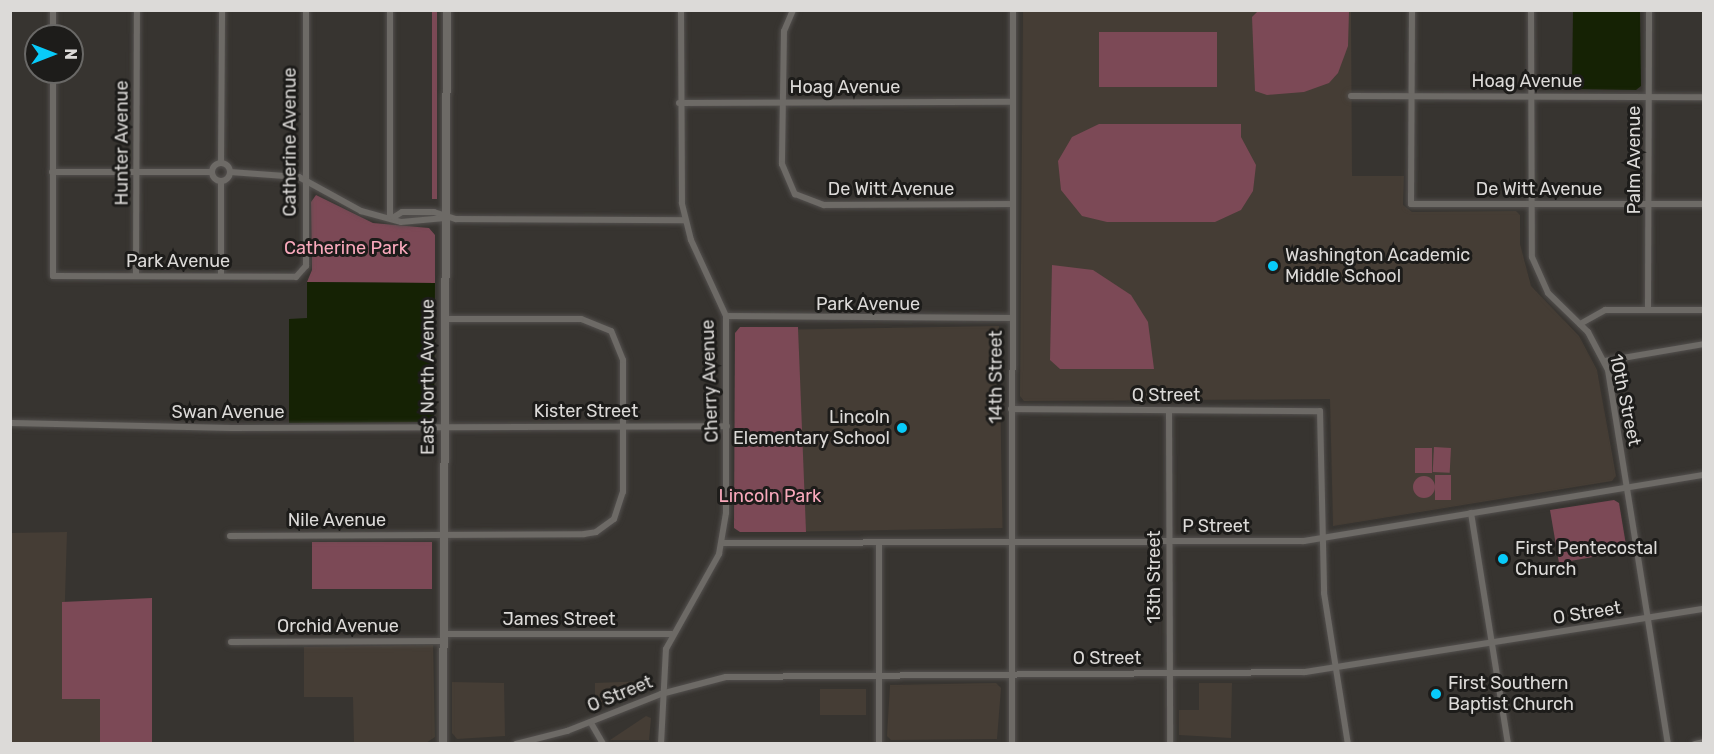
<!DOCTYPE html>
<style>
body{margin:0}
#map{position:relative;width:1714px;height:754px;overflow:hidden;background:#373430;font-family:Rubik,sans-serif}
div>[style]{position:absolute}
.built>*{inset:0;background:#453d35;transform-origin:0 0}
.green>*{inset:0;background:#7c4956;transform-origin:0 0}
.round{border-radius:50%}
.water>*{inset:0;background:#152204}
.roads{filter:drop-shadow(0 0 2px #53504e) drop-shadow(0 0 2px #53504e)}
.street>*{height:6px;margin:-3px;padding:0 3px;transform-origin:3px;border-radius:3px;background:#6d6a66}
.street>.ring{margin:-3px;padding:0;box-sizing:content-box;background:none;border:6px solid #6d6a66;border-radius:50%}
.secondary>*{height:8px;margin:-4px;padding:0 4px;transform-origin:4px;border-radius:4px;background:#6d6a66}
.dots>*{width:16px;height:16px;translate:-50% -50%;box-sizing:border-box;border:3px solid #1d1c1a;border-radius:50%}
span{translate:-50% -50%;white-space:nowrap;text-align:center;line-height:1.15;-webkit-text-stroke:6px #1d1c1a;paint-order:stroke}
.street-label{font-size:18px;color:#dcdad8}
.park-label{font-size:18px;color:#f9a9bc}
.poi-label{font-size:18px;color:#dcdad8}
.left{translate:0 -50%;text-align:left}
.right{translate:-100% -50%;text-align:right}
.frame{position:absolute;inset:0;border:12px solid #dcdad8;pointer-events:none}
.north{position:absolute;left:24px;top:24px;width:60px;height:60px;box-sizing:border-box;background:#1d1c1a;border:2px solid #696866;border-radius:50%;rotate:90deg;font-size:16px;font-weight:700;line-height:24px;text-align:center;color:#dcdad8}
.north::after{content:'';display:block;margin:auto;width:21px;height:27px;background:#08cbfa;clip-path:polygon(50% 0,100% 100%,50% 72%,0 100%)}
</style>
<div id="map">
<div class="built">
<div style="clip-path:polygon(1023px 11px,1351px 11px,1352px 176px,1404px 176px,1403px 205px,1412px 212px,1516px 211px,1520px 215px,1520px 244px,1531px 286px,1579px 336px,1597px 370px,1616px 476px,1612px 481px,1333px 526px,1330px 399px,1024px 401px,1020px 396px)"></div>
<div style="left:999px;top:326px;width:202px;height:201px;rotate:89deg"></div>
<div style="clip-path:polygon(67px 532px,62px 698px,100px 699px,100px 743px,11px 743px,10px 533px)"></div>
<div style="clip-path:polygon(433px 645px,435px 737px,426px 743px,354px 743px,353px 697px,304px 697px,304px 647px)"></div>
<div style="clip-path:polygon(647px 681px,648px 685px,595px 710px,595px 683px)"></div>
<div style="clip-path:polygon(452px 682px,504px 683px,505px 736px,457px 739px,452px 733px)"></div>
<div style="clip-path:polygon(996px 683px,1001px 688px,997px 739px,891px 740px,887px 736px,890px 685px)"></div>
<div style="clip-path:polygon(1199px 683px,1232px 683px,1231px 738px,1179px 735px,1179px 710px,1199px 710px)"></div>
<div style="left:820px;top:689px;width:46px;height:26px"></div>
<div style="clip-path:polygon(646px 716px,651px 718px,649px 740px,610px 740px)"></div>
</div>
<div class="green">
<div style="left:437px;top:11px;width:188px;height:5px;rotate:90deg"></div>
<div style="clip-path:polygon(1258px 11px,1349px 11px,1348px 46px,1338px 73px,1329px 83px,1304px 92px,1267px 95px,1255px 91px,1252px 17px)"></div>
<div style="left:1099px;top:32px;width:118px;height:55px"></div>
<div style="clip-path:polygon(1099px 124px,1241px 124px,1241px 137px,1256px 165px,1253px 191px,1241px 210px,1215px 222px,1107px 222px,1082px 216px,1061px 190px,1058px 161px,1072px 137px)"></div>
<div style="clip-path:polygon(316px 195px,373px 223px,429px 228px,435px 235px,435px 283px,307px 282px,312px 270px,311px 202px)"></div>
<div style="clip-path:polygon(1052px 265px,1093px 270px,1131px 295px,1148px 322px,1154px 369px,1060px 369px,1050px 360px)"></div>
<div style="clip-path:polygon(740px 327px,798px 327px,806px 532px,740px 532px,734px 528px,735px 333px)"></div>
<div style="left:1434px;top:447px;width:17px;height:25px;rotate:3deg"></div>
<div style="left:1415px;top:448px;width:17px;height:25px"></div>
<div style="left:1435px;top:475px;width:16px;height:25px"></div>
<div class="round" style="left:1413px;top:476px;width:22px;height:22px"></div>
<div style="clip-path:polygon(1614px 500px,1619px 503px,1627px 551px,1559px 563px,1550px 510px)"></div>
<div style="left:312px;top:542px;width:120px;height:47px"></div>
<div style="clip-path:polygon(152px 598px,152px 743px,100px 743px,100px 699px,62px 699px,62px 602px)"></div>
</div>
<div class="water">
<div style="clip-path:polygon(1573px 11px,1640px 11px,1641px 86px,1636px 90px,1572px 89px)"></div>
<div style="clip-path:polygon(307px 282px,435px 283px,434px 415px,430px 422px,289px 423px,289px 319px,307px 318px)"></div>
</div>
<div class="roads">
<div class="street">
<div style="left:793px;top:10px;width:23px;rotate:113deg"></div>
<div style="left:784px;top:31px;width:133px;rotate:90.9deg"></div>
<div style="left:782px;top:164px;width:33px;rotate:67deg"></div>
<div style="left:795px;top:194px;width:31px;rotate:21deg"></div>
<div style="left:824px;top:205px;width:188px;rotate:-0.3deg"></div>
<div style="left:1412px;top:10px;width:194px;rotate:90.3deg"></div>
<div style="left:1411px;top:204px;width:293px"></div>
<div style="left:1531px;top:10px;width:247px;rotate:89.8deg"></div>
<div style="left:1532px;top:257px;width:39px;rotate:66deg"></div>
<div style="left:1548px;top:293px;width:56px;rotate:44.3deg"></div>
<div style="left:1588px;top:332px;width:43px;rotate:62.2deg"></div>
<div style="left:1608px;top:370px;width:379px;rotate:80.9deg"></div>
<div style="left:53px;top:36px;width:26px;rotate:-90deg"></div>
<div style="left:53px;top:72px;width:204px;rotate:90deg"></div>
<div style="left:53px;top:276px;width:243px;rotate:0.2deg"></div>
<div style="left:296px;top:277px;width:15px;rotate:-48deg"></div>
<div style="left:306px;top:266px;width:256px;rotate:-90deg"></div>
<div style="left:1351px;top:96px;width:353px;rotate:0.2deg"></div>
<div style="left:679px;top:103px;width:333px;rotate:-0.2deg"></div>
<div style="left:221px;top:163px;width:153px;rotate:-89.6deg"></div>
<div class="ring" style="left:212px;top:163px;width:12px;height:12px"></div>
<div style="left:52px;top:172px;width:160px"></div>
<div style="left:230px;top:172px;width:69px;rotate:4.1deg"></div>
<div style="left:299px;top:177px;width:71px;rotate:28.7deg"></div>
<div style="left:361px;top:211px;width:41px;rotate:15.4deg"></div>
<div style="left:401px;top:222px;width:44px;rotate:-5.2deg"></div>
<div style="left:221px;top:181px;width:95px;rotate:90deg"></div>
<div style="left:390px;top:217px;width:207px;rotate:-90deg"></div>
<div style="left:394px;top:217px;width:9px;rotate:-32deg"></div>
<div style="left:402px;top:212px;width:32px"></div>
<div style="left:434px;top:212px;width:23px;rotate:18deg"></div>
<div style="left:456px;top:219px;width:229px;rotate:0.3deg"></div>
<div style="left:136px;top:276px;width:266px;rotate:-89.8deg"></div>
<div style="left:1648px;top:310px;width:300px;rotate:-89.8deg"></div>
<div style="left:726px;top:316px;width:285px;rotate:0.4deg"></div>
<div style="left:1580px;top:324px;width:29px;rotate:-29deg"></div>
<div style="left:1605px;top:310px;width:99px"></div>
<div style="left:1605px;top:361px;width:100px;rotate:-9.7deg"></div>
<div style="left:1011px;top:409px;width:309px;rotate:0.4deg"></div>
<div style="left:1320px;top:411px;width:182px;rotate:88.7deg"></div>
<div style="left:1324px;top:593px;width:153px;rotate:81deg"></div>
<div style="left:1169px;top:410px;width:334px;rotate:89.8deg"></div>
<div style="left:12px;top:423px;width:220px;rotate:1.3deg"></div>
<div style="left:232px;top:428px;width:495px;rotate:-0.2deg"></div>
<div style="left:1471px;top:513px;width:234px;rotate:80.9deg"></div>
<div style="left:230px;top:536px;width:354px;rotate:-0.3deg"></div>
<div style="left:584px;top:534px;width:12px;rotate:-9deg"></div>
<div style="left:596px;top:532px;width:22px;rotate:-36deg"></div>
<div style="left:614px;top:519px;width:28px;rotate:-72deg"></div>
<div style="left:623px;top:492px;width:132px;rotate:-90deg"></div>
<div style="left:623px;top:360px;width:31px;rotate:-112deg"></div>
<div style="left:611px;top:331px;width:32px;rotate:-158deg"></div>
<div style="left:581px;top:319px;width:136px;rotate:180deg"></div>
<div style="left:723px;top:543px;width:581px;rotate:-0.2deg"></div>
<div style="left:1304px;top:541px;width:405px;rotate:-9.4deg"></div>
<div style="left:879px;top:543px;width:201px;rotate:90deg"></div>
<div style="left:445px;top:634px;width:227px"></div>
<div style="left:231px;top:642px;width:214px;rotate:-0.3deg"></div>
<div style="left:591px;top:723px;width:24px;rotate:60deg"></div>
<div style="left:516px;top:744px;width:53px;rotate:-14.3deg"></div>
<div style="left:567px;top:731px;width:101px;rotate:-21.5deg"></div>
<div style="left:661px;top:694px;width:67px;rotate:-14.7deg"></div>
<div style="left:726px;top:677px;width:579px;rotate:-0.49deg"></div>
<div style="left:1305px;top:672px;width:404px;rotate:-9deg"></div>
<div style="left:661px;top:744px;width:95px;rotate:-87deg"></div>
<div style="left:666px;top:649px;width:109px;rotate:-60.8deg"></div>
<div style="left:719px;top:554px;width:42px;rotate:-80.3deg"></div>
<div style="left:726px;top:513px;width:197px;rotate:-90deg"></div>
<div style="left:726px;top:316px;width:84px;rotate:-114.7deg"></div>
<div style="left:691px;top:240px;width:38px;rotate:-104deg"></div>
<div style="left:682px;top:203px;width:193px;rotate:-90.3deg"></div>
<div style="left:1012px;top:744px;width:734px;rotate:-89.92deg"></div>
<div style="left:1695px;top:744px;width:9px;rotate:-13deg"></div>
</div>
<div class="secondary">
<div style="left:443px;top:744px;width:734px;rotate:-89.69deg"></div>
</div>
</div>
<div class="dots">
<div style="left:1273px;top:266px;background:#08cbfa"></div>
<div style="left:902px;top:428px;background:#08cbfa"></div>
<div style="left:1503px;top:559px;background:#08cbfa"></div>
<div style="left:1436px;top:694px;background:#08cbfa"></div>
</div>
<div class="street-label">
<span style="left:1527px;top:81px">Hoag Avenue</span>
<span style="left:845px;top:87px">Hoag Avenue</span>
<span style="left:290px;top:142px;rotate:-90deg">Catherine Avenue</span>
<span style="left:122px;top:143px;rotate:-90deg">Hunter Avenue</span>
<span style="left:1634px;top:160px;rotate:-90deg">Palm Avenue</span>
<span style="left:891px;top:189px">De Witt Avenue</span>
<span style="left:1539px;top:189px">De Witt Avenue</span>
<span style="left:178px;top:261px">Park Avenue</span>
<span style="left:868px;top:304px">Park Avenue</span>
<span style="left:428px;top:377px;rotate:-90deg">East North Avenue</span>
<span style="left:996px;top:377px;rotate:-90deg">14th Street</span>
<span style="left:710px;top:381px;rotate:-92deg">Cherry Avenue</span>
<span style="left:1166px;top:395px">Q Street</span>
<span style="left:1625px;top:400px;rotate:78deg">10th Street</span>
<span style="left:586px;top:411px">Kister Street</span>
<span style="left:228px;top:412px">Swan Avenue</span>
<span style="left:337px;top:520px">Nile Avenue</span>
<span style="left:1216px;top:526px">P Street</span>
<span style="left:1154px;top:577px;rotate:-90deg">13th Street</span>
<span style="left:1587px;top:613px;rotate:-9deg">O Street</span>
<span style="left:559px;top:619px">James Street</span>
<span style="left:338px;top:626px">Orchid Avenue</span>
<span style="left:1107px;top:658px">O Street</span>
<span style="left:620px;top:694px;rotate:-22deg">O Street</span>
</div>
<div class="park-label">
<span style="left:346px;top:248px">Catherine Park</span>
<span style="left:770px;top:496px">Lincoln Park</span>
</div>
<div class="poi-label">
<span class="left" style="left:1285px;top:266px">Washington Academic<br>Middle School</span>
<span class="right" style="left:890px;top:428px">Lincoln<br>Elementary School</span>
<span class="left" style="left:1515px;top:559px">First Pentecostal<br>Church</span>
<span class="left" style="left:1448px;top:694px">First Southern<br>Baptist Church</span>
</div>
<div class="frame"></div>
<div class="north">N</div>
</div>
